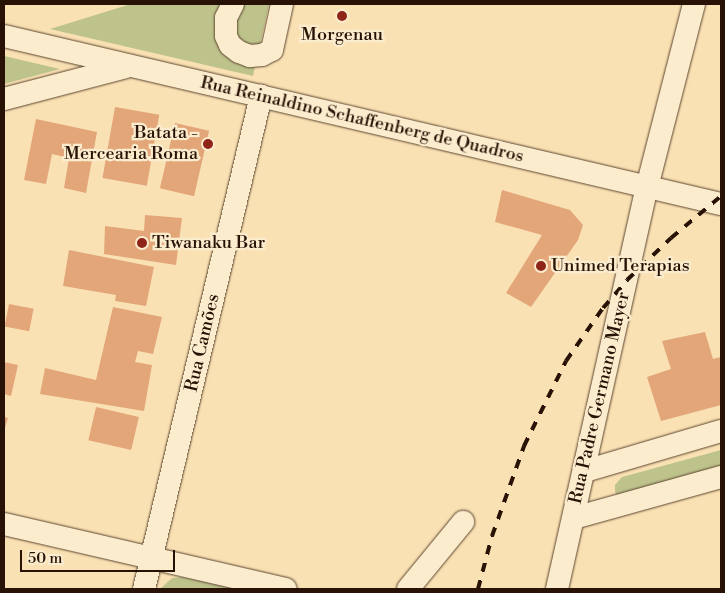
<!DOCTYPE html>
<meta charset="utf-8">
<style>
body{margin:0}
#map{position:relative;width:725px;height:593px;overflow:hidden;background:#fae1b3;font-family:"Libre Bodoni",serif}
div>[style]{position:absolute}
.green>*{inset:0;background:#bec38c}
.building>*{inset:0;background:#e2a679;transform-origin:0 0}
.roads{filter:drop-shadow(0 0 1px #5c4530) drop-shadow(0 0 1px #5c4530)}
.minor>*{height:22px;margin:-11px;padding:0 11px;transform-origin:11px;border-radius:11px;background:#fcecce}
.rail>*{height:4px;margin-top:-2px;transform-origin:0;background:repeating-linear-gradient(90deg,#281105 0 9px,transparent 0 18px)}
.dots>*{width:14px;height:14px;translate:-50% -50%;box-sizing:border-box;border:2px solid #fcecce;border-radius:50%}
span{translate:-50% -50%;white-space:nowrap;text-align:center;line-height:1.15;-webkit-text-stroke:4.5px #fcecce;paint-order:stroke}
.poi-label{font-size:18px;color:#281105}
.right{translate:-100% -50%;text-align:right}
.left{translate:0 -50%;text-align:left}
.street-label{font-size:18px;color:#281105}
.frame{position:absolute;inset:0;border:5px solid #281105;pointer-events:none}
.scale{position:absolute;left:20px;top:550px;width:155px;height:22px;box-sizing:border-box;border:2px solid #281105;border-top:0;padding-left:6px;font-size:15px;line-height:18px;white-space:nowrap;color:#281105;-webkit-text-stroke:4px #fcecce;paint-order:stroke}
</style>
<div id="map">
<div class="green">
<div style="clip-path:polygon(131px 4px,269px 4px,253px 76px,50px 29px)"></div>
<div style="clip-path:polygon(4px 56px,60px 69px,4px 84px)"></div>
<div style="clip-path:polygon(721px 450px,721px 473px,617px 496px,615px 491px,615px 485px,622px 477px)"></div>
<div style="clip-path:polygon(182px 577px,237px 589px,160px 589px,172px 578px)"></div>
</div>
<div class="building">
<div style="left:115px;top:107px;width:45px;height:72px;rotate:10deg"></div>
<div style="clip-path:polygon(36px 119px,97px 132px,86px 193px,64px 188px,69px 158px,52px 154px,46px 184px,24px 180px)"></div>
<div style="left:175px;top:123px;width:35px;height:67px;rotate:13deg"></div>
<div style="clip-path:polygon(502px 190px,570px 210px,583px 225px,578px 240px,531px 307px,506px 293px,542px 235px,495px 222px)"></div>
<div style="clip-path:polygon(145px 215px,182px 218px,176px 265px,104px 254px,105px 226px,144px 231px)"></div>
<div style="clip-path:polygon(69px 250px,154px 267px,146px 306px,115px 301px,116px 295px,63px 286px)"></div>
<div style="left:9px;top:304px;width:25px;height:23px;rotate:11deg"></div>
<div style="clip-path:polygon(113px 307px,162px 317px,153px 354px,138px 351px,135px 362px,152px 365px,144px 411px,40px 394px,45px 368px,96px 380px)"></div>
<div style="clip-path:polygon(705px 332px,713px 359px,721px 357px,721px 405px,661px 421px,647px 377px,671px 369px,662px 341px)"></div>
<div style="clip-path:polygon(4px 362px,18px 365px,11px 396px,4px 394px)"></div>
<div style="left:96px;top:407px;width:44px;height:34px;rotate:13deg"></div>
<div style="clip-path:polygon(4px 417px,8px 418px,4px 431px)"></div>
</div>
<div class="roads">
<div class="minor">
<div style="left:233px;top:4px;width:16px;rotate:117deg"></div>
<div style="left:226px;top:18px;width:18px;rotate:90deg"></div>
<div style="left:226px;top:36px;width:10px;rotate:66deg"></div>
<div style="left:230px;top:45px;width:11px;rotate:38deg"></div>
<div style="left:239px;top:52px;width:12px;rotate:20deg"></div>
<div style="left:250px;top:56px;width:12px;rotate:-5deg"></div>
<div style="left:262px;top:55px;width:11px;rotate:-27deg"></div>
<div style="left:272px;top:50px;width:47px;rotate:-77.7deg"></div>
<div style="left:4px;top:36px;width:736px;rotate:13.19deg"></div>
<div style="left:4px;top:99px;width:126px;rotate:-14.7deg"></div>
<div style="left:585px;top:471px;width:142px;rotate:-16.4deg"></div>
<div style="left:574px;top:518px;width:153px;rotate:-15.6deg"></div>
<div style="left:4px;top:524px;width:289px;rotate:13deg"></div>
<div style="left:144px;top:589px;width:507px;rotate:-76.65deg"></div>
<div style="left:408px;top:589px;width:87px;rotate:-50.6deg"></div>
<div style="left:557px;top:589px;width:412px;rotate:-77.4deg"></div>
<div style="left:647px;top:187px;width:189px;rotate:-75.6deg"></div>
</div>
</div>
<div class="rail">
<div style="left:478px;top:589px;width:55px;rotate:-75.2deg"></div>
<div style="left:492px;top:536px;width:96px;rotate:-70.4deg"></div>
<div style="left:524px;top:446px;width:95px;rotate:-63.7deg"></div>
<div style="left:566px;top:361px;width:65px;rotate:-55.1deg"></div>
<div style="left:603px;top:308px;width:37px;rotate:-49deg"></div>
<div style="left:627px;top:280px;width:61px;rotate:-43.7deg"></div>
<div style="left:671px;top:238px;width:65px;rotate:-40deg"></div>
</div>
<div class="dots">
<div style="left:342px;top:16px;background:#8f2418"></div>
<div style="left:208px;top:144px;background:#8f2418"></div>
<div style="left:142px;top:243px;background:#8f2418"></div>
<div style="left:541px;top:266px;background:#8f2418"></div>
</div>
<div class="poi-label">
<span style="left:342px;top:35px">Morgenau</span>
<span class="right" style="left:198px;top:144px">Batata -<br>Mercearia Roma</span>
<span class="left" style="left:152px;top:243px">Tiwanaku Bar</span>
<span class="left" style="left:551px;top:266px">Unimed Terapias</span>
</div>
<div class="street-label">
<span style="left:362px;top:120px;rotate:13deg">Rua Reinaldino Schaffenberg de Quadros</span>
<span style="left:203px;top:343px;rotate:-77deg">Rua Camões</span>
<span style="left:600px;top:398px;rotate:-77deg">Rua Padre Germano Mayer</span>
</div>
<div class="frame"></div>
<div class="scale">50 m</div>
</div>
